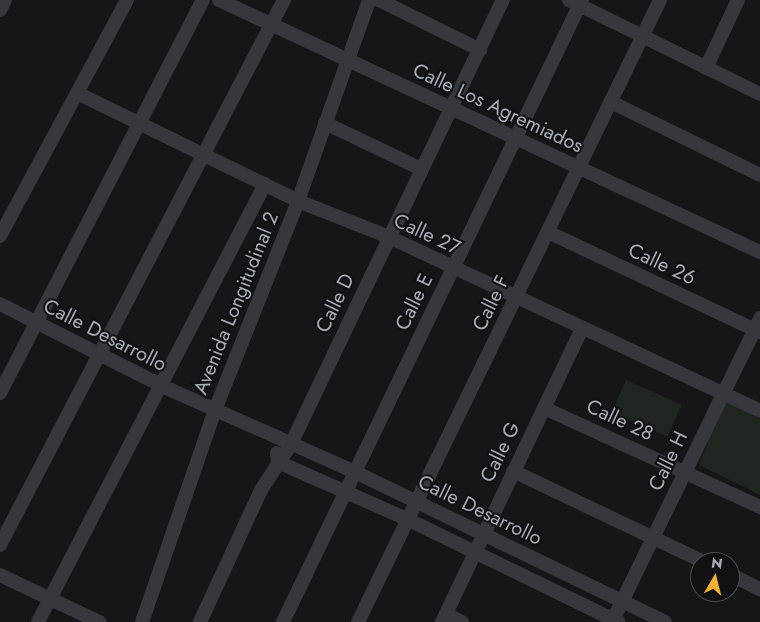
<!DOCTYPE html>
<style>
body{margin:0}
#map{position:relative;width:760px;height:622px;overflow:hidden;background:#161618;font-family:Jost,sans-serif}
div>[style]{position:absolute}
.green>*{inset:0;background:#1e261f;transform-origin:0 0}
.minor>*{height:14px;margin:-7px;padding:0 7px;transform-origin:7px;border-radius:7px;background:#37383d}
span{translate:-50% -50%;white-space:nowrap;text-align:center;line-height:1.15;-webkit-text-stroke:4px #111113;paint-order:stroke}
.street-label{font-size:20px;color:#a8adb8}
.north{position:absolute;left:690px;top:552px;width:50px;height:50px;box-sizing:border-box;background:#111113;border:1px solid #4d4f55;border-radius:50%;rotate:8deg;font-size:14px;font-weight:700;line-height:20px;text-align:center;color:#a8adb8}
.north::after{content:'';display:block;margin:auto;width:18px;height:22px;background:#f2b134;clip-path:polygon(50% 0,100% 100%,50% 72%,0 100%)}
</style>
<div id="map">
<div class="green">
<div style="left:626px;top:380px;width:61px;height:35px;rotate:24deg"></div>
<div style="clip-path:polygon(723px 401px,760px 419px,760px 495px,699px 465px)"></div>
</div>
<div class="minor">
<div style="left:219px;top:0;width:597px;rotate:24.98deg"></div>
<div style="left:379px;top:0;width:113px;rotate:26.3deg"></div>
<div style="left:569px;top:0;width:213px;rotate:26.2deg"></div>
<div style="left:0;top:10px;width:11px;rotate:-63deg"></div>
<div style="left:706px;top:68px;width:75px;rotate:-64.8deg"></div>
<div style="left:77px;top:93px;width:246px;rotate:26deg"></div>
<div style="left:298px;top:201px;width:98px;rotate:21.6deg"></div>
<div style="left:389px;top:237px;width:410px;rotate:25.1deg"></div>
<div style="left:611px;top:102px;width:166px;rotate:26.1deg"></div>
<div style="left:325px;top:123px;width:106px;rotate:25.6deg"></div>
<div style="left:548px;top:232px;width:234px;rotate:25.3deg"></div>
<div style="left:0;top:236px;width:268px;rotate:-61.7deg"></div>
<div style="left:0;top:304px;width:182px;rotate:26.8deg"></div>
<div style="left:162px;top:386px;width:211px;rotate:24deg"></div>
<div style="left:355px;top:472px;width:344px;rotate:25.8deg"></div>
<div style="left:0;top:393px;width:442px;rotate:-62.7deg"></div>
<div style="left:544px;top:408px;width:238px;rotate:24.6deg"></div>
<div style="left:277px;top:453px;width:9px;rotate:84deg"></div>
<div style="left:278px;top:462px;width:143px;rotate:23.9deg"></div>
<div style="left:409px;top:520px;width:233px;rotate:26deg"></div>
<div style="left:513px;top:471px;width:212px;rotate:25.5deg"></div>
<div style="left:0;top:545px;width:615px;rotate:-62.48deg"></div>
<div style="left:730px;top:574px;width:34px;rotate:27deg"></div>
<div style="left:0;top:575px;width:110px;rotate:25.4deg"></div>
<div style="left:446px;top:614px;width:18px;rotate:27deg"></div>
<div style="left:38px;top:622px;width:493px;rotate:-62.6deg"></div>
<div style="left:142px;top:622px;width:224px;rotate:-71deg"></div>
<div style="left:215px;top:410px;width:225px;rotate:-68.3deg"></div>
<div style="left:298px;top:201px;width:213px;rotate:-70.5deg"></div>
<div style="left:200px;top:622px;width:145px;rotate:-65.2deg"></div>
<div style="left:261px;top:490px;width:55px;rotate:-56.9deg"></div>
<div style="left:291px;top:444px;width:492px;rotate:-64.5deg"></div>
<div style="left:283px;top:622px;width:690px;rotate:-64.33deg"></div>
<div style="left:358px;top:622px;width:691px;rotate:-64.1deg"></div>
<div style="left:442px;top:622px;width:326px;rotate:-64.5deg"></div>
<div style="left:612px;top:622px;width:338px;rotate:-64deg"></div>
</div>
<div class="street-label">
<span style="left:498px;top:108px;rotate:25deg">Calle Los Agremiados</span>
<span style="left:427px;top:234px;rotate:25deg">Calle 27</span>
<span style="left:662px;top:264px;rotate:25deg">Calle 26</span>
<span style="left:414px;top:302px;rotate:-64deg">Calle E</span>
<span style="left:236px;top:303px;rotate:-68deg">Avenida Longitudinal 2</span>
<span style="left:335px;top:303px;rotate:-64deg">Calle D</span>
<span style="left:491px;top:303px;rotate:-64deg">Calle F</span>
<span style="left:105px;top:335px;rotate:27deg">Calle Desarrollo</span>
<span style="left:620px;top:420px;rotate:25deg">Calle 28</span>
<span style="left:500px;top:452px;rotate:-64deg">Calle G</span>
<span style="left:668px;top:461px;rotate:-64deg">Calle H</span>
<span style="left:480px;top:510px;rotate:26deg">Calle Desarrollo</span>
</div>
<div class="north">N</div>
</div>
